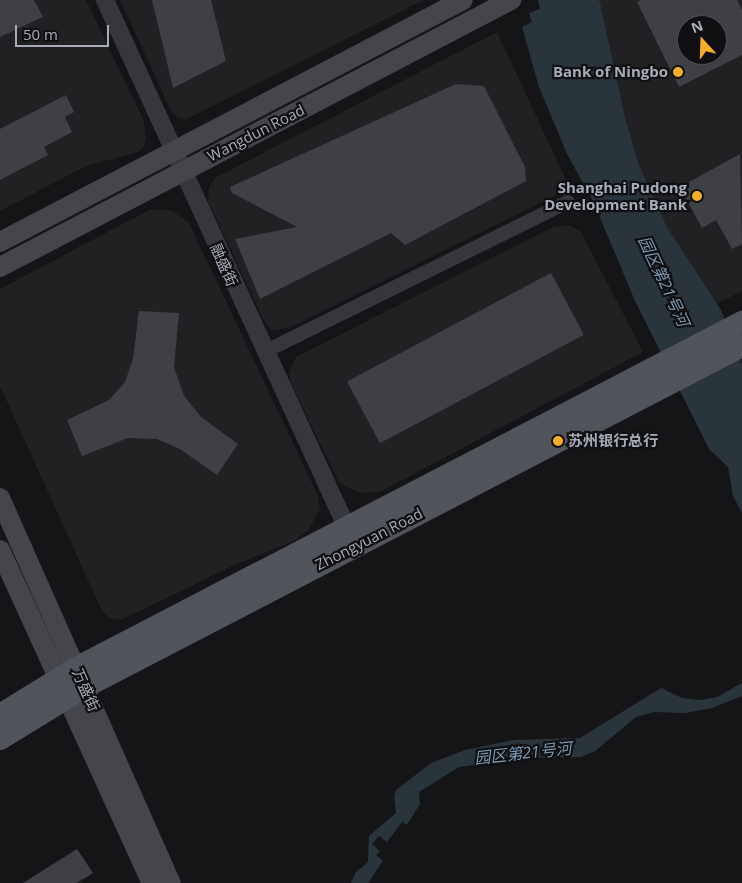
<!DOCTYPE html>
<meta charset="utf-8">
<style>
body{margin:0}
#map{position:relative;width:742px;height:883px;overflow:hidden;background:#151517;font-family:"Open Sans","Noto Sans SC",sans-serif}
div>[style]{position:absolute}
.built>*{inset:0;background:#212124}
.water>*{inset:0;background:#2a343b}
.building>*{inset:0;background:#3f4044;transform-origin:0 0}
.minor>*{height:14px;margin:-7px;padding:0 7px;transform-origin:7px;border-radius:7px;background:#36373c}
.tertiary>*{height:18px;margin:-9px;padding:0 9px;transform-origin:9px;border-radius:9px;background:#36373c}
.secondary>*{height:20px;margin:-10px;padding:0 10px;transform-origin:10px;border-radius:10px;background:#44464c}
.primary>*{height:22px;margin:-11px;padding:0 11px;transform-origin:11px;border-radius:11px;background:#51545b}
.dots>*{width:14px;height:14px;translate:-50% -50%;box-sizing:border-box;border:2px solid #101012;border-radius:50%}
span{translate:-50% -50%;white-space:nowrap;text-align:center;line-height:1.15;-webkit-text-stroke:4.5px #101012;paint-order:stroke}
.poi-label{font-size:15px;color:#a6acb7;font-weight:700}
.right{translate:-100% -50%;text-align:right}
.left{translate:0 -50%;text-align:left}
.street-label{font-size:15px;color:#a6acb7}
.water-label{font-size:16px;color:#7b9bb4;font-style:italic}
.north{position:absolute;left:677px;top:15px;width:50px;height:50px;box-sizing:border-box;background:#101012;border:1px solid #4c4e54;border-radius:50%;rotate:340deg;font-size:14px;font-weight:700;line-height:20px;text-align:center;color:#a6acb7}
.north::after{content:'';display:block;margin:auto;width:18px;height:22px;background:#f9ae2b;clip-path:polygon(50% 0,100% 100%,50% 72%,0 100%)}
.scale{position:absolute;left:15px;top:25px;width:94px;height:22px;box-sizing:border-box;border:2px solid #a6acb7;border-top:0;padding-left:6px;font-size:15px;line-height:18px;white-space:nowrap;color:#a6acb7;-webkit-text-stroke:4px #101012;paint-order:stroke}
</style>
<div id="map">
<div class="built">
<div style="clip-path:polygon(0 0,86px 0,143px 119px,146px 137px,144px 146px,138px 152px,86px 166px,0 211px)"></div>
<div style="clip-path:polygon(120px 0,423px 0,187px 119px,179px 118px,172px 113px)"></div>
<div style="clip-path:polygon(evenodd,599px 0,742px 0,742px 291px,716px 304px,667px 227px,639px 165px,625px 117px,599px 0,687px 25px,717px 25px,717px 55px,687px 55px,687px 25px)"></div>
<div style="clip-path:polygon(497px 32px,570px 188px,289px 328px,271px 330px,264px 321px,208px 201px,209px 187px,215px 178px)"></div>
<div style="clip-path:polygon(151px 209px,171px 210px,189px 223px,318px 496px,320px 509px,309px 529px,296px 540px,232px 566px,121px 620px,110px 618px,102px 611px,0 386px,0 289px)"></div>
<div style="clip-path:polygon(569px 225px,581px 232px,643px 352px,380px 492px,360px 493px,339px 483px,291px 383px,289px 373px,296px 357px,555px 226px)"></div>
</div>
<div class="water">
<div style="clip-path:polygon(538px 0,599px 0,600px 3px,625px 117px,639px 165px,667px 227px,721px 310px,742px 364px,742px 513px,733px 496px,728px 467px,709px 449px,635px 301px,593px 201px,567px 154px,539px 87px,522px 27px,532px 22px,529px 13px,540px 9px)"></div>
<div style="clip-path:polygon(742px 683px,742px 696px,712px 708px,685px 713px,654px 712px,636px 717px,595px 751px,581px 757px,524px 758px,459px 767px,419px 792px,420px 804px,407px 825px,402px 822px,387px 842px,379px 836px,372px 844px,380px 851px,376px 855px,383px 861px,368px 883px,351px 883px,356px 872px,368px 862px,369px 836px,396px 813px,394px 796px,396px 790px,431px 763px,465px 750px,513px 740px,580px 738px,661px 688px,682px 698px,701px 700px,717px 697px)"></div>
</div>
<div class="building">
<div style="clip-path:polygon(0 0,34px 0,43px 17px,0 37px)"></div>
<div style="clip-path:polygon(152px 0,211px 0,226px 61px,173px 88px)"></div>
<div style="clip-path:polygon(evenodd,642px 0,737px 0,742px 10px,742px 55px,679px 87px,637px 2px,642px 0,687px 25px,717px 25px,717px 55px,687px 55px,687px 25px)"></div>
<div style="clip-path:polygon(456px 84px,484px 86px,525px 167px,526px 181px,405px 245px,391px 233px,260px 299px,235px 239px,297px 227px,232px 193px,230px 187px)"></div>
<div style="clip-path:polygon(66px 95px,74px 112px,65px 117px,72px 132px,44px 147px,48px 155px,0 180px,0 129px)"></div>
<div style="clip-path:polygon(740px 154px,742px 244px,732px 249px,716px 220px,702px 228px,680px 187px)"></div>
<div style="left:551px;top:273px;width:70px;height:231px;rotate:62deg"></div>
<div style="clip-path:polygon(139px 311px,179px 313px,174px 367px,184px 396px,201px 417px,238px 444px,217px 475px,180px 449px,157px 439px,128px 438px,82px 456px,67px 420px,109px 400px,125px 382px,133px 359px)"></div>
<div style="clip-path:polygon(77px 849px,93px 873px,77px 883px,23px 883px)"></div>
</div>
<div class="minor">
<div style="left:264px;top:352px;width:339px;rotate:-26.3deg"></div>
</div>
<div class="tertiary">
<div style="left:105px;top:0;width:581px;rotate:65.38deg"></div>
</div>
<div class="secondary">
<div style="left:0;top:242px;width:522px;rotate:-27.6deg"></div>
<div style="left:0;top:267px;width:577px;rotate:-27.59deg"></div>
<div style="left:0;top:498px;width:421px;rotate:66.1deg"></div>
<div style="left:0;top:550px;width:366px;rotate:65.5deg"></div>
</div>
<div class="primary">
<div style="left:0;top:715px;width:89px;rotate:-31.7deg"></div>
<div style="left:76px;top:668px;width:751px;rotate:-27.45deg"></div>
<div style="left:0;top:739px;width:100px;rotate:-31.5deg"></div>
<div style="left:85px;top:687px;width:740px;rotate:-27.43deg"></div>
</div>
<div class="dots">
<div style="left:678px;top:72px;background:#f9ae2b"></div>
<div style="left:697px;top:196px;background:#f9ae2b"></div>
<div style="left:558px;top:441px;background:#f9ae2b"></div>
</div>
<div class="poi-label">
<span class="right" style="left:668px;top:72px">Bank of Ningbo</span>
<span class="right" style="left:687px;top:196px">Shanghai Pudong<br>Development Bank</span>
<span class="left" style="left:568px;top:441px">苏州银行总行</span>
</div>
<div class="street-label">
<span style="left:256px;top:133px;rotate:-27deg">Wangdun Road</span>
<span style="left:224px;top:265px;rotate:66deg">融盛街</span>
<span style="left:369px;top:539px;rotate:-27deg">Zhongyuan Road</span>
<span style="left:86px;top:690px;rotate:66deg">万盛街</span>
</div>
<div class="water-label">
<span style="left:664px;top:281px;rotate:65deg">园区第21号河</span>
<span style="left:523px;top:753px;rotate:-6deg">园区第21号河</span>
</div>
<div class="north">N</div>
<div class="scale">50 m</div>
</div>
